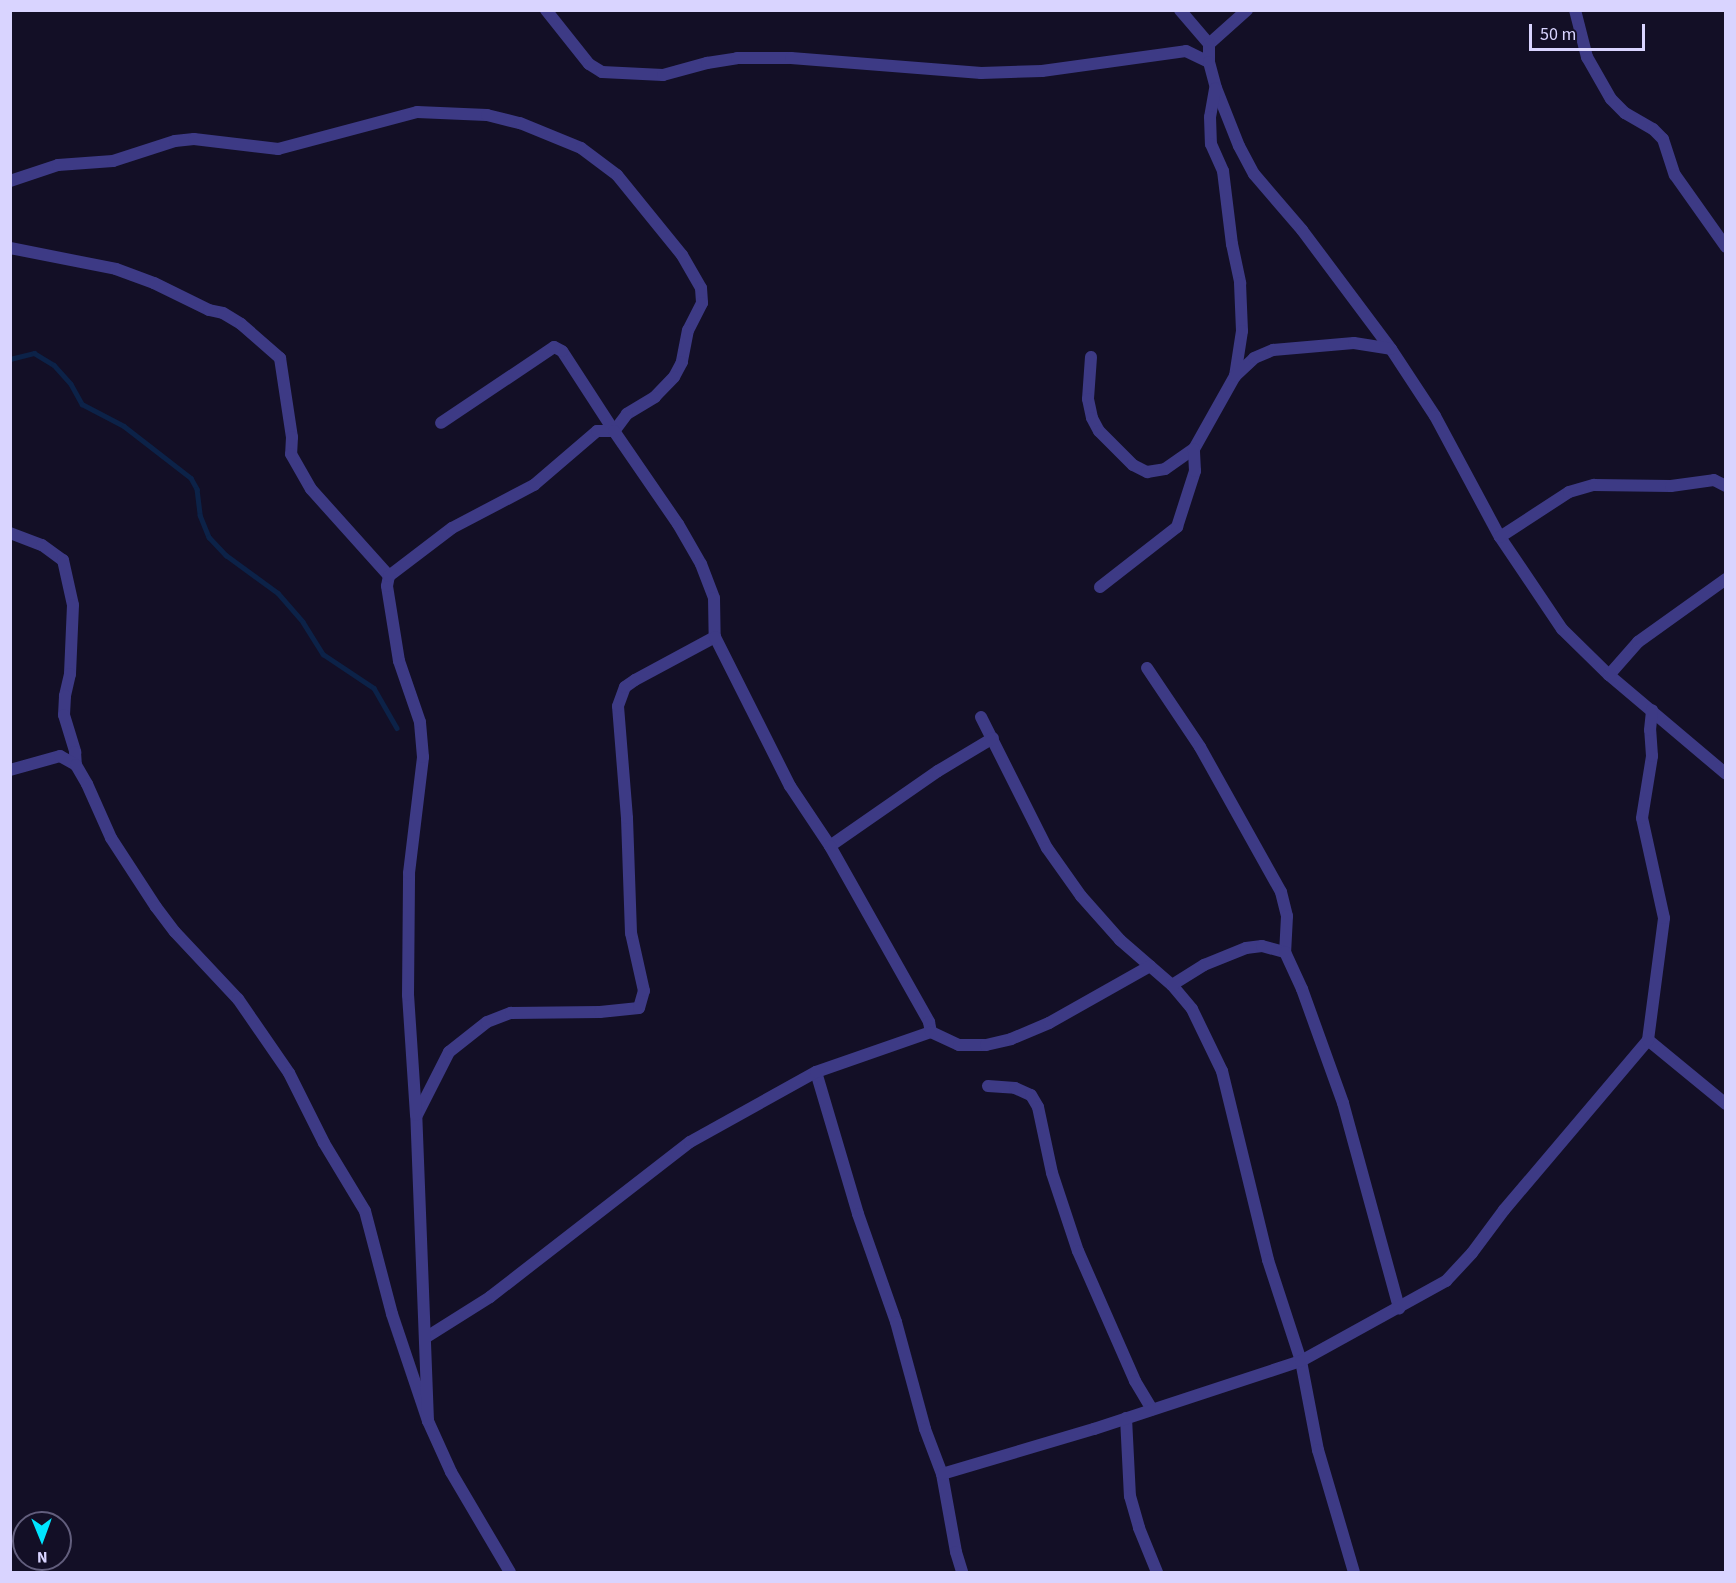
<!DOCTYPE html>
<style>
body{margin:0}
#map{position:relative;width:1736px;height:1583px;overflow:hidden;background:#130f26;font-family:"Source Sans 3",sans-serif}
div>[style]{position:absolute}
.stream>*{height:4.5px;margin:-2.25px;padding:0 2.25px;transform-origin:2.25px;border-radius:2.25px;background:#0c2248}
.minor>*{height:12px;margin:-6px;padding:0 6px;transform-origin:6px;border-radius:6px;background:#3d3a85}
span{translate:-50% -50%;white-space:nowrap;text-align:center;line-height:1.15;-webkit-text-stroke:5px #130f26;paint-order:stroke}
.frame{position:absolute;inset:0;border:12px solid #d9d4ff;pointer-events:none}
.north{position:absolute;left:12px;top:1511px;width:60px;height:60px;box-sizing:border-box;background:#130f26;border:2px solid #625e7d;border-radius:50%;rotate:179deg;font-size:16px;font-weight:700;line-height:24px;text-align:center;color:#d9d4ff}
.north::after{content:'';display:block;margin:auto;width:21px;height:27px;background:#00e5ff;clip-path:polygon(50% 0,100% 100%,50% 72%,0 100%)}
.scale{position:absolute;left:1529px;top:24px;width:116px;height:27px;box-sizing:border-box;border:3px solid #d9d4ff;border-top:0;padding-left:8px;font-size:18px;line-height:21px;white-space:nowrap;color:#d9d4ff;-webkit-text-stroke:4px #130f26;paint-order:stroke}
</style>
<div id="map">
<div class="stream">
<div style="left:10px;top:359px;width:25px;rotate:-14deg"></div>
<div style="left:34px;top:353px;width:23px;rotate:31deg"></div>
<div style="left:54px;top:365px;width:25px;rotate:48deg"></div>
<div style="left:71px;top:384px;width:23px;rotate:61deg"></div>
<div style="left:82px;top:404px;width:47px;rotate:27.6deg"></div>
<div style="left:124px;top:426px;width:85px;rotate:37.8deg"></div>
<div style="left:191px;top:478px;width:13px;rotate:61deg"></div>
<div style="left:197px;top:489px;width:26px;rotate:83deg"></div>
<div style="left:200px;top:515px;width:24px;rotate:68deg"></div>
<div style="left:209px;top:537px;width:25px;rotate:47deg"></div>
<div style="left:226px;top:555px;width:64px;rotate:36.2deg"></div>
<div style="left:278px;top:593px;width:38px;rotate:49deg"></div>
<div style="left:303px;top:622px;width:38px;rotate:58deg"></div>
<div style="left:323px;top:654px;width:61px;rotate:33.7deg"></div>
<div style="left:374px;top:688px;width:46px;rotate:60.1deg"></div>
</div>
<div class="minor">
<div style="left:546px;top:10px;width:69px;rotate:51.5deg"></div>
<div style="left:589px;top:64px;width:15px;rotate:32deg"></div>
<div style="left:602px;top:72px;width:61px;rotate:2.8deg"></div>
<div style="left:663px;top:75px;width:46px;rotate:-15.3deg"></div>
<div style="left:707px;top:63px;width:30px;rotate:-9deg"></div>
<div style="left:737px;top:58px;width:54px"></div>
<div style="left:791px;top:58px;width:191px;rotate:4.5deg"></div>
<div style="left:981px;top:73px;width:61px;rotate:-1.9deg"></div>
<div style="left:1042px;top:71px;width:145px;rotate:-7.9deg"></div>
<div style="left:1186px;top:51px;width:25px;rotate:26deg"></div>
<div style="left:1180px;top:10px;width:45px;rotate:49.5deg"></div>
<div style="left:1247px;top:10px;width:51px;rotate:138.2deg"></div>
<div style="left:1209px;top:44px;width:18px;rotate:90deg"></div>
<div style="left:1209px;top:62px;width:27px;rotate:75deg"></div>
<div style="left:1216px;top:88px;width:62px;rotate:68.4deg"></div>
<div style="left:1239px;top:146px;width:32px;rotate:62deg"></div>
<div style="left:1254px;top:174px;width:74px;rotate:49.4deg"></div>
<div style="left:1302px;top:230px;width:149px;rotate:53.2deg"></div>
<div style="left:1391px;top:349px;width:80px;rotate:56.7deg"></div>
<div style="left:1435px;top:416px;width:137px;rotate:61.8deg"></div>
<div style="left:1500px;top:537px;width:111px;rotate:56deg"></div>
<div style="left:1562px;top:629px;width:66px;rotate:44.4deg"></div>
<div style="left:1609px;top:675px;width:153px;rotate:40.2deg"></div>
<div style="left:1575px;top:10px;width:49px;rotate:75.7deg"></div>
<div style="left:1587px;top:57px;width:48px;rotate:60.3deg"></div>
<div style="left:1611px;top:99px;width:20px;rotate:45deg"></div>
<div style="left:1625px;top:113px;width:32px;rotate:30deg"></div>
<div style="left:1653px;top:129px;width:14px;rotate:45deg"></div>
<div style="left:1663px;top:139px;width:38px;rotate:72deg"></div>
<div style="left:1675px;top:175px;width:88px;rotate:54.7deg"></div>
<div style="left:1215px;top:89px;width:28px;rotate:100deg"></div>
<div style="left:1210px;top:117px;width:27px;rotate:88deg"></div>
<div style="left:1211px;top:144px;width:30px;rotate:66deg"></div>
<div style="left:1223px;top:171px;width:74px;rotate:83deg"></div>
<div style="left:1232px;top:244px;width:40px;rotate:78deg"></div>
<div style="left:1240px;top:283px;width:48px;rotate:87.6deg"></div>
<div style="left:1242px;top:331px;width:46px;rotate:98.8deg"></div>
<div style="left:10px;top:181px;width:51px;rotate:-18.4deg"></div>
<div style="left:58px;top:165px;width:55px;rotate:-4.2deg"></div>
<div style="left:113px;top:161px;width:65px;rotate:-17.9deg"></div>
<div style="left:175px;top:141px;width:19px;rotate:-6deg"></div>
<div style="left:194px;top:139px;width:85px;rotate:6.8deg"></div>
<div style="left:278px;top:149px;width:144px;rotate:-14.9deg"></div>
<div style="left:417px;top:112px;width:70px;rotate:2.5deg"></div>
<div style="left:487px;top:115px;width:34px;rotate:14deg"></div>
<div style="left:520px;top:123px;width:66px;rotate:22.3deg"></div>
<div style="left:581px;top:148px;width:45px;rotate:36.9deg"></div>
<div style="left:617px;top:175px;width:103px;rotate:50.9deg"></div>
<div style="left:682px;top:255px;width:38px;rotate:60deg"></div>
<div style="left:701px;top:288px;width:15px;rotate:86deg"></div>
<div style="left:702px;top:303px;width:30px;rotate:117deg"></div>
<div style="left:688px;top:330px;width:33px;rotate:101deg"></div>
<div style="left:682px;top:362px;width:17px;rotate:118deg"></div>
<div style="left:674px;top:377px;width:28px;rotate:134deg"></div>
<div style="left:655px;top:397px;width:33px;rotate:149deg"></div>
<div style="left:627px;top:414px;width:21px;rotate:127deg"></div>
<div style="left:614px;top:431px;width:95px;rotate:-123deg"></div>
<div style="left:562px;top:351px;width:9px;rotate:-153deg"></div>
<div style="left:554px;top:347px;width:136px;rotate:146.1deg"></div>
<div style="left:10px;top:248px;width:108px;rotate:11.2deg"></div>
<div style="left:116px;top:269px;width:40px;rotate:20.2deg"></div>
<div style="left:154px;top:283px;width:61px;rotate:26.1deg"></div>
<div style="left:209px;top:310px;width:14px;rotate:12deg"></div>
<div style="left:223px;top:313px;width:21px;rotate:31deg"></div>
<div style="left:241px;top:324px;width:52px;rotate:41.1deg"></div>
<div style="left:280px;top:358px;width:80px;rotate:81.4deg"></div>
<div style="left:292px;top:437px;width:17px;rotate:93deg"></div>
<div style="left:291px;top:454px;width:40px;rotate:60.3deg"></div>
<div style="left:311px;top:489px;width:117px;rotate:48.1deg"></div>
<div style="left:1091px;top:357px;width:42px;rotate:94.1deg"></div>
<div style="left:1088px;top:399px;width:19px;rotate:78deg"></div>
<div style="left:1092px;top:418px;width:15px;rotate:62deg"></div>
<div style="left:1099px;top:431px;width:48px;rotate:45deg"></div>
<div style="left:1133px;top:465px;width:16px;rotate:27deg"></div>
<div style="left:1147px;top:472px;width:18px;rotate:-9deg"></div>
<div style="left:1165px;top:469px;width:35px;rotate:-35deg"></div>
<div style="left:1194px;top:449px;width:84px;rotate:-60.7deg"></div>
<div style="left:1235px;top:376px;width:26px;rotate:-43deg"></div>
<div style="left:1254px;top:358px;width:21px;rotate:-23deg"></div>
<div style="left:1273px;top:350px;width:81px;rotate:-4.9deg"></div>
<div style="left:1354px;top:343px;width:37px;rotate:9deg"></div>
<div style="left:10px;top:533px;width:34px;rotate:21deg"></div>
<div style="left:42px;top:545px;width:26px;rotate:36deg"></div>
<div style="left:63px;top:560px;width:46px;rotate:77.5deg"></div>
<div style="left:73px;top:605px;width:69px;rotate:92.5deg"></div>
<div style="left:70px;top:674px;width:23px;rotate:103deg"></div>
<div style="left:65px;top:696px;width:19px;rotate:93deg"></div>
<div style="left:64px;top:715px;width:39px;rotate:73deg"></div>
<div style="left:75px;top:752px;width:13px;rotate:86deg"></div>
<div style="left:1500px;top:537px;width:82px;rotate:-33.1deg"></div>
<div style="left:1569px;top:492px;width:26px;rotate:-16deg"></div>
<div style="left:1594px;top:485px;width:77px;rotate:0.7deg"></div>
<div style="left:1671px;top:486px;width:43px;rotate:-7.9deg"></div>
<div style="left:1714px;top:480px;width:13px;rotate:27deg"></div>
<div style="left:1100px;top:587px;width:98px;rotate:-37.9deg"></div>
<div style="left:1177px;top:527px;width:59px;rotate:-72.2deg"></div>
<div style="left:1195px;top:471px;width:22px;rotate:-93deg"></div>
<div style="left:1147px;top:668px;width:95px;rotate:56.1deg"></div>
<div style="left:1200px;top:747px;width:166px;rotate:60.8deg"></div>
<div style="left:1281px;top:892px;width:25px;rotate:76deg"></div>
<div style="left:1287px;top:916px;width:36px;rotate:93deg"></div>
<div style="left:1609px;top:675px;width:44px;rotate:-48.7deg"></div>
<div style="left:1638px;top:642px;width:108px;rotate:-35.6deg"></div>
<div style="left:981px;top:717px;width:147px;rotate:63.3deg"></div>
<div style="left:1047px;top:848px;width:59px;rotate:54.7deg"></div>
<div style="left:1081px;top:896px;width:59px;rotate:48.4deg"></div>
<div style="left:1120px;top:940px;width:69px;rotate:40.9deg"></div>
<div style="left:1172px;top:985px;width:31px;rotate:50deg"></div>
<div style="left:1192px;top:1009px;width:69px;rotate:64.2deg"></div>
<div style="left:1222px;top:1071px;width:195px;rotate:76.3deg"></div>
<div style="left:1268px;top:1260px;width:106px;rotate:71.9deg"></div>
<div style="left:1301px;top:1361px;width:91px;rotate:79.2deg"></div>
<div style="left:1318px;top:1450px;width:127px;rotate:73.6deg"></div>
<div style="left:10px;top:770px;width:52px;rotate:-15.6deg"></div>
<div style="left:60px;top:756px;width:18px;rotate:29deg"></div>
<div style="left:76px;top:765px;width:22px;rotate:60deg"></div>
<div style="left:87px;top:784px;width:59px;rotate:66deg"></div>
<div style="left:111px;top:838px;width:82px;rotate:56.9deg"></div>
<div style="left:156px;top:907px;width:31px;rotate:53deg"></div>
<div style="left:175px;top:932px;width:92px;rotate:46.8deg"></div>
<div style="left:238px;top:999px;width:90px;rotate:55.4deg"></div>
<div style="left:289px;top:1073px;width:78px;rotate:63.4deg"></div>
<div style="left:324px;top:1143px;width:79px;rotate:58.9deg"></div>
<div style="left:365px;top:1211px;width:106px;rotate:75.3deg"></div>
<div style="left:392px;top:1314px;width:113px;rotate:71.4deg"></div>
<div style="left:428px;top:1421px;width:56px;rotate:65.7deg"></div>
<div style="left:451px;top:1472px;width:116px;rotate:59.5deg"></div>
<div style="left:830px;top:846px;width:131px;rotate:-34.8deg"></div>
<div style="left:938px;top:771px;width:64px;rotate:-31deg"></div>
<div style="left:1172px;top:985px;width:38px;rotate:-32deg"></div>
<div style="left:1204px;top:965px;width:45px;rotate:-22deg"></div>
<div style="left:1246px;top:948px;width:16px;rotate:-7deg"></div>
<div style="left:1262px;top:946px;width:24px;rotate:15deg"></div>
<div style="left:1285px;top:952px;width:41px;rotate:65.3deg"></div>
<div style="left:1302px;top:989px;width:121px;rotate:70.2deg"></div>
<div style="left:1343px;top:1103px;width:213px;rotate:74.7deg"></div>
<div style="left:1648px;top:1040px;width:101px;rotate:39.4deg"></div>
<div style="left:816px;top:1072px;width:148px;rotate:73.5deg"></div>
<div style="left:858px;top:1214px;width:114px;rotate:70.6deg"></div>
<div style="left:896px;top:1322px;width:111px;rotate:74.8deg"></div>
<div style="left:925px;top:1429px;width:48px;rotate:69.3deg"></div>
<div style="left:942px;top:1474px;width:79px;rotate:79.8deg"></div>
<div style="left:956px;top:1552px;width:21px;rotate:73deg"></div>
<div style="left:988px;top:1086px;width:27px;rotate:4deg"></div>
<div style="left:1015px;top:1088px;width:17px;rotate:24deg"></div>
<div style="left:1031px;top:1095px;width:14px;rotate:60deg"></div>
<div style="left:1038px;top:1107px;width:67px;rotate:78deg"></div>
<div style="left:1052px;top:1173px;width:82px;rotate:71.6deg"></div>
<div style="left:1078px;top:1251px;width:142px;rotate:66.3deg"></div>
<div style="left:1135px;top:1381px;width:33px;rotate:59deg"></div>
<div style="left:417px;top:1115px;width:71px;rotate:-63.1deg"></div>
<div style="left:449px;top:1052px;width:48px;rotate:-38.3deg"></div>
<div style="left:487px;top:1022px;width:26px;rotate:-21deg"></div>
<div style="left:511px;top:1013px;width:89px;rotate:-0.6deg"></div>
<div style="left:600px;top:1012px;width:39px;rotate:-6deg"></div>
<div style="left:639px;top:1008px;width:18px;rotate:-74deg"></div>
<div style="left:644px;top:991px;width:59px;rotate:-102.6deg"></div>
<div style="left:631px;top:933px;width:115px;rotate:-92deg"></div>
<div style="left:627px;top:818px;width:112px;rotate:-94.6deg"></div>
<div style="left:618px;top:706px;width:20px;rotate:-70deg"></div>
<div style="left:625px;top:687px;width:12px;rotate:-35deg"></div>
<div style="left:635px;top:680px;width:91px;rotate:-28.3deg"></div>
<div style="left:425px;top:1338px;width:77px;rotate:-32.2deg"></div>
<div style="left:490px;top:1297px;width:253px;rotate:-37.8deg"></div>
<div style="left:690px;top:1142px;width:144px;rotate:-29.1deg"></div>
<div style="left:816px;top:1072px;width:122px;rotate:-19.2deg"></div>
<div style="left:1126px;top:1418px;width:78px;rotate:87.1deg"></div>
<div style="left:1130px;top:1496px;width:33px;rotate:74deg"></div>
<div style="left:1139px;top:1528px;width:48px;rotate:67.8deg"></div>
<div style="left:428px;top:1421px;width:306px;rotate:-92.2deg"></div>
<div style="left:416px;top:1115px;width:120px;rotate:-93.8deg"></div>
<div style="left:408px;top:995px;width:122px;rotate:-89.5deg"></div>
<div style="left:409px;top:873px;width:117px;rotate:-83.1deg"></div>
<div style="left:423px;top:757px;width:35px;rotate:-95deg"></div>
<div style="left:420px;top:722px;width:65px;rotate:-109deg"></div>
<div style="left:399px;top:661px;width:76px;rotate:-99.1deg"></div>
<div style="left:387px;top:586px;width:10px;rotate:-79deg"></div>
<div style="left:389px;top:576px;width:79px;rotate:-37.3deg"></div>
<div style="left:452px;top:528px;width:93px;rotate:-27.7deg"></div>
<div style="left:534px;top:485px;width:83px;rotate:-40.6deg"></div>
<div style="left:597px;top:431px;width:17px"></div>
<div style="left:614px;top:431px;width:113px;rotate:55.5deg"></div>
<div style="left:678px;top:524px;width:46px;rotate:60.1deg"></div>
<div style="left:701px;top:564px;width:36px;rotate:69deg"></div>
<div style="left:714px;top:598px;width:39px;rotate:89deg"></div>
<div style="left:715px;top:637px;width:167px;rotate:63.3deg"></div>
<div style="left:790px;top:786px;width:72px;rotate:56.3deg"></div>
<div style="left:830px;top:846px;width:202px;rotate:60.6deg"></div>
<div style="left:929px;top:1022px;width:10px;rotate:79deg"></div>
<div style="left:931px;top:1032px;width:31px;rotate:25deg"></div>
<div style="left:959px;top:1045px;width:27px"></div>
<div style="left:986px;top:1045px;width:26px;rotate:-13deg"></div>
<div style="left:1011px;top:1039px;width:41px;rotate:-22.8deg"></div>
<div style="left:1049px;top:1023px;width:116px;rotate:-29.4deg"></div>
<div style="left:942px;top:1474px;width:159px;rotate:-16.5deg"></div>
<div style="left:1094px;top:1429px;width:218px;rotate:-18.2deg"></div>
<div style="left:1301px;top:1361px;width:166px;rotate:-28.9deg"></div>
<div style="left:1446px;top:1281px;width:38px;rotate:-47deg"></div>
<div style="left:1472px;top:1253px;width:54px;rotate:-53.3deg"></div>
<div style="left:1504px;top:1210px;width:223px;rotate:-49.7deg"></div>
<div style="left:1648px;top:1040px;width:123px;rotate:-82.5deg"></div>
<div style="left:1664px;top:918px;width:102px;rotate:-102.4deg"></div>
<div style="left:1642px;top:818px;width:63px;rotate:-80.8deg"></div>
<div style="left:1652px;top:756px;width:26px;rotate:-94deg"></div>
<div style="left:1650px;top:730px;width:20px;rotate:-84deg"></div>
</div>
<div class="frame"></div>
<div class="north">N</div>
<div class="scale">50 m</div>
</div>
